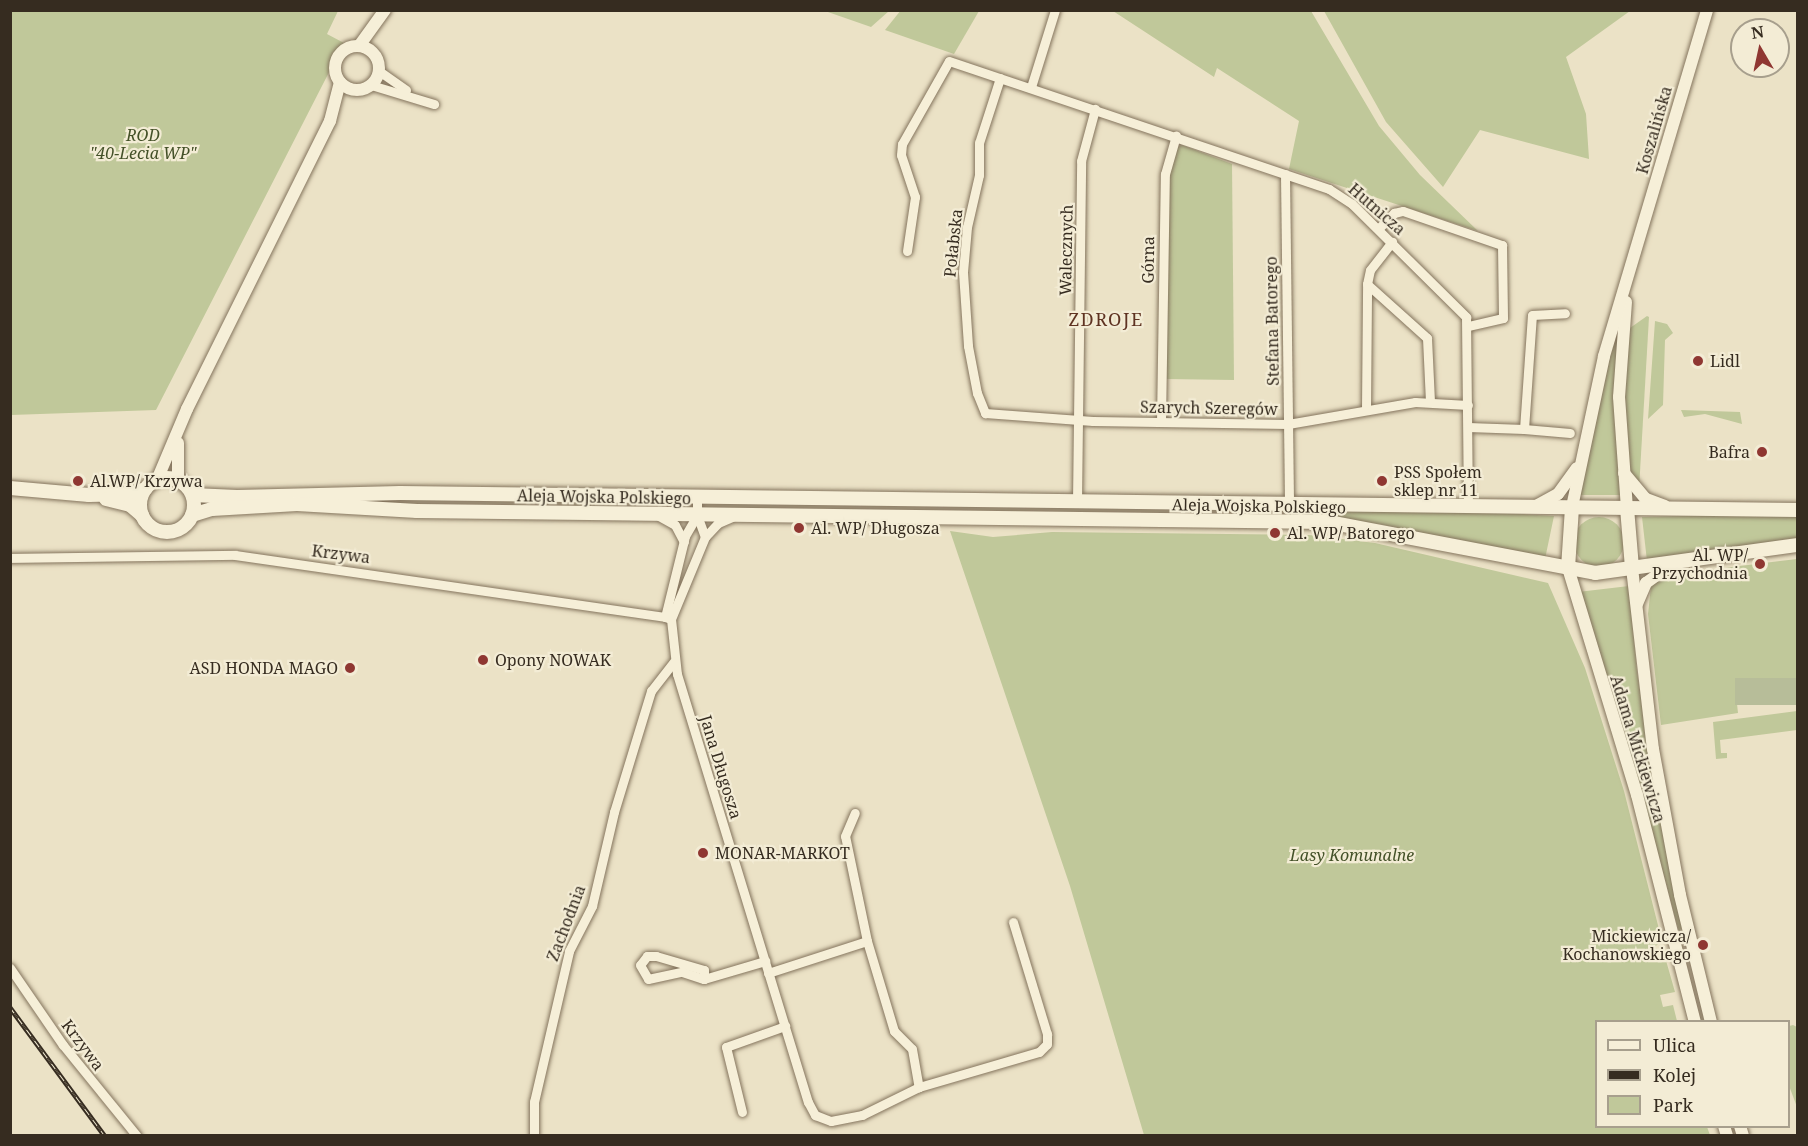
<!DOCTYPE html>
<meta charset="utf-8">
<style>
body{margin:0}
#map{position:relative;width:1808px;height:1146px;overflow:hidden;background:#ebe2c6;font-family:"Noto Serif",serif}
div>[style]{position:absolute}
.green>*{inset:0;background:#c0c89a}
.round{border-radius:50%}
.cemetery>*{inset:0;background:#b7bd99;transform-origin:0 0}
.roads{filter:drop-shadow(0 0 2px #84745d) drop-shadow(0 0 2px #84745d)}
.minor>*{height:9px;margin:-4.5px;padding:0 4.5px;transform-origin:4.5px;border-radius:4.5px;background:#f6efd8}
.tertiary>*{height:12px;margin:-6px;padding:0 6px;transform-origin:6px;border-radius:6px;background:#f6efd8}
.tertiary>.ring{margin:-6px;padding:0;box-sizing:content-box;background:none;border:12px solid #f6efd8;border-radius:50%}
.secondary>*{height:14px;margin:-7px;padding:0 7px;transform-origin:7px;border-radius:7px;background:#f6efd8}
.secondary>.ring{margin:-7px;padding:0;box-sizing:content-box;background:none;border:14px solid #f6efd8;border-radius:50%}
.rail>*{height:4.5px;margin-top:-2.25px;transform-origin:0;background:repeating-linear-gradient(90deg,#f3ecd5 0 7px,#362c20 0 14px);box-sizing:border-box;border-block:2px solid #362c20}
.dots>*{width:16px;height:16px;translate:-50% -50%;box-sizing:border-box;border:3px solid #f3ecd5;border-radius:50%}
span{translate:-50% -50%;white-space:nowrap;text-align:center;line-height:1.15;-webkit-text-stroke:4.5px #f3ecd5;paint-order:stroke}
.street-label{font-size:16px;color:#362c20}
.park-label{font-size:16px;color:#445128;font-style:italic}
.poi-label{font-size:16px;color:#362c20}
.left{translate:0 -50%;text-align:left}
.right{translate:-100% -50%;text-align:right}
.neighbourhood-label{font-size:18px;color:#5f3322;letter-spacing:1.5px}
.frame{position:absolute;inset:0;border:12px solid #362c20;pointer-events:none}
.legend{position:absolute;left:1595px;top:1020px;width:195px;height:108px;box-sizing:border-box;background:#f3ecd5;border:2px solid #a79f8d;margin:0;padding:8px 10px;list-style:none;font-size:18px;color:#362c20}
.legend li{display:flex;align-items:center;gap:12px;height:30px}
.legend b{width:30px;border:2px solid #a79f8d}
.north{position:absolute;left:1730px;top:18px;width:60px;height:60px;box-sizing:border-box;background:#f3ecd5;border:2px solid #a79f8d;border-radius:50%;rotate:351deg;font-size:16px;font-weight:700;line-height:24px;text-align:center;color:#362c20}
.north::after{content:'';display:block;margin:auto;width:21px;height:27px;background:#8f3732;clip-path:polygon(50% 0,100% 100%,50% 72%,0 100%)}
</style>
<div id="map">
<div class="green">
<div style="clip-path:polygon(901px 10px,979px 10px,979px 11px,954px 54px,885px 30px)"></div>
<div style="clip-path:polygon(10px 11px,338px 11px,327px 34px,344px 43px,156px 410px,11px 415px)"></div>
<div style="clip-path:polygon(825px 11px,889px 11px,871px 27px)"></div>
<div style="clip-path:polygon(1113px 11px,1311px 11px,1379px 126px,1420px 175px,1478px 231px,1289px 169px,1299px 121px,1217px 68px,1214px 77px)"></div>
<div style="clip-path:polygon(1324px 11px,1630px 11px,1566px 57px,1586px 114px,1589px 159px,1480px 130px,1443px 187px,1386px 122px)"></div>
<div style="clip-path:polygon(1182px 145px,1232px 164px,1234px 380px,1166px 379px,1169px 171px,1177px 147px)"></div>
<div style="clip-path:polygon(1621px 307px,1621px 495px,1580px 495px)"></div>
<div style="clip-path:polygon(1647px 316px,1649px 317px,1639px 489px,1627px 465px,1624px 388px,1630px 328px)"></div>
<div style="clip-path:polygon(1655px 321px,1667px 324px,1673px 333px,1665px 340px,1663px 405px,1648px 419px)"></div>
<div style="clip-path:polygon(1681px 410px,1740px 412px,1742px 424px,1705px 414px,1684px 417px)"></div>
<div style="clip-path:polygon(1311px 509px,1468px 511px,1554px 516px,1545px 559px,1379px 524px,1311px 517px)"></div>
<div style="clip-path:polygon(1765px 514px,1797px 514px,1797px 540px,1647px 561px,1642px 517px)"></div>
<div class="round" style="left:1574px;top:517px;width:50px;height:50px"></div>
<div style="clip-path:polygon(950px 531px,993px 537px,1052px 532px,1309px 535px,1375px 543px,1548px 583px,1585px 668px,1624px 791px,1662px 941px,1648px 952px,1650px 960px,1665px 957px,1675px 992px,1660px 995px,1663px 1007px,1673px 1005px,1677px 1021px,1596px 1022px,1596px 1126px,1707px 1127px,1710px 1135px,1144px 1135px,1070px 886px)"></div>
<div style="clip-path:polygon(1797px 559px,1797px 678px,1735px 685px,1738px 713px,1661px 725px,1648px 614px,1651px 586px,1668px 575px)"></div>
<div style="clip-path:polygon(1629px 586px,1637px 672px,1656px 788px,1640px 791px,1578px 592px)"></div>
<div style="clip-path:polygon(1797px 711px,1797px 730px,1720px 740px,1721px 753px,1727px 753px,1727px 758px,1716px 759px,1713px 722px)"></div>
<div style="clip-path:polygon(1657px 794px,1682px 927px,1679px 931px,1642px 797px)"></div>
<div style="clip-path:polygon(1793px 1025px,1797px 1027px,1797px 1107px,1788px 1083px,1789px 1026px)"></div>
</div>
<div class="cemetery">
<div style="left:1797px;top:678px;width:27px;height:62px;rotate:90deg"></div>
</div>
<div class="roads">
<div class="minor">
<div style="left:379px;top:71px;width:33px;rotate:35deg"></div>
<div style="left:1000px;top:78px;width:68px;rotate:107.9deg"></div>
<div style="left:979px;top:143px;width:32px;rotate:90deg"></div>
<div style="left:979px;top:175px;width:53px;rotate:103deg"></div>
<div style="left:967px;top:227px;width:45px;rotate:95.1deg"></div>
<div style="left:963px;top:272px;width:74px;rotate:86.1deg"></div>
<div style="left:968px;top:346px;width:48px;rotate:79.2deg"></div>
<div style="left:977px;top:393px;width:22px;rotate:68deg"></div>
<div style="left:985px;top:413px;width:108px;rotate:4.2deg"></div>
<div style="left:1093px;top:421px;width:195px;rotate:0.9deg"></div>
<div style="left:1288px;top:424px;width:129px;rotate:-9.8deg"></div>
<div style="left:1415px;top:402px;width:53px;rotate:3.2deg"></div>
<div style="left:371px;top:85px;width:66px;rotate:16.8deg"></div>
<div style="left:1031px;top:87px;width:81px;rotate:-72.7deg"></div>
<div style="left:1285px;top:174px;width:330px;rotate:89.3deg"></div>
<div style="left:1378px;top:229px;width:23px;rotate:-45deg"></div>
<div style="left:1394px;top:213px;width:9px;rotate:-13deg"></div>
<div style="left:1403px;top:211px;width:105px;rotate:19deg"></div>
<div style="left:1502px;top:245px;width:73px;rotate:89.2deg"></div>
<div style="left:1503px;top:318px;width:35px;rotate:167deg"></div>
<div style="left:907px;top:251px;width:55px;rotate:-81.6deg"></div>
<div style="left:915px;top:197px;width:44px;rotate:-108.4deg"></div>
<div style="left:901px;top:155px;width:11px;rotate:-85deg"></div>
<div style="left:902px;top:144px;width:95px;rotate:-60.5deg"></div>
<div style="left:949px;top:61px;width:401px;rotate:18.6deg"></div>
<div style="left:1329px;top:189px;width:27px;rotate:33deg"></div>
<div style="left:1352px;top:204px;width:161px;rotate:44.7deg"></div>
<div style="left:1466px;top:317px;width:189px;rotate:89.4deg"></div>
<div style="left:1367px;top:284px;width:81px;rotate:42deg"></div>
<div style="left:1427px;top:338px;width:64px;rotate:87.3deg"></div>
<div style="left:1366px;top:410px;width:126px;rotate:-89.5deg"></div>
<div style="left:1367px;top:284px;width:14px;rotate:-78deg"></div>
<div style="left:1370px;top:270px;width:36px;rotate:-52deg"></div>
<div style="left:1161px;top:422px;width:248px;rotate:-89.1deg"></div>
<div style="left:1165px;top:174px;width:40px;rotate:-74deg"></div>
<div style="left:1468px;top:427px;width:56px;rotate:2deg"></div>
<div style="left:1524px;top:429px;width:114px;rotate:-86deg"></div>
<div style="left:1532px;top:315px;width:33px;rotate:-3deg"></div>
<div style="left:1524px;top:429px;width:46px;rotate:5deg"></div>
<div style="left:697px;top:497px;width:18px;rotate:90deg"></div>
<div style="left:697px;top:515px;width:23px;rotate:70deg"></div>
<div style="left:1077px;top:502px;width:341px;rotate:-89.3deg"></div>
<div style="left:1081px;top:161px;width:54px;rotate:-74.9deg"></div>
<div style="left:659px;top:516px;width:18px;rotate:29deg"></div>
<div style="left:675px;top:525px;width:19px;rotate:62deg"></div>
<div style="left:10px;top:558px;width:225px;rotate:-0.8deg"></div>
<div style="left:235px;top:555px;width:434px;rotate:8.2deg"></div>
<div style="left:665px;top:617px;width:6px;rotate:18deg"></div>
<div style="left:671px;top:619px;width:55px;rotate:83.8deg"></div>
<div style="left:677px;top:674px;width:448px;rotate:73deg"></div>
<div style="left:808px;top:1102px;width:15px;rotate:62deg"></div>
<div style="left:815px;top:1115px;width:17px;rotate:21deg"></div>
<div style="left:831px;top:1121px;width:32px;rotate:-11deg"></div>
<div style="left:862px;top:1115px;width:64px;rotate:-26.2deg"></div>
<div style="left:919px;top:1087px;width:125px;rotate:-16.3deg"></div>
<div style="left:1039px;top:1052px;width:11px;rotate:-45deg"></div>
<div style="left:1047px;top:1044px;width:10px;rotate:-90deg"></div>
<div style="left:1047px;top:1034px;width:117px;rotate:-106.9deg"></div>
<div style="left:665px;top:617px;width:83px;rotate:-76.1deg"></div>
<div style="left:685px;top:536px;width:24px;rotate:-60deg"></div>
<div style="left:671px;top:619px;width:89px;rotate:-67.5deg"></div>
<div style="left:705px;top:537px;width:19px;rotate:-47deg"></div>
<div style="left:718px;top:523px;width:15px;rotate:-23deg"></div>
<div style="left:867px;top:941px;width:94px;rotate:73.3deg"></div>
<div style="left:894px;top:1031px;width:25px;rotate:45deg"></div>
<div style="left:912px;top:1049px;width:39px;rotate:80deg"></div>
<div style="left:10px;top:968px;width:93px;rotate:55.5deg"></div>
<div style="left:63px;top:1045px;width:117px;rotate:50.9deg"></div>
<div style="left:768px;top:973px;width:104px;rotate:-17.9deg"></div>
<div style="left:867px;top:941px;width:107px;rotate:-101.8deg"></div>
<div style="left:845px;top:836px;width:25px;rotate:-67deg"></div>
<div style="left:704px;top:979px;width:9px;rotate:-90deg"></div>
<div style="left:704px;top:970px;width:50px;rotate:-163.7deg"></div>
<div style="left:656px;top:956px;width:9px;rotate:180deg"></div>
<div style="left:647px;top:956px;width:11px;rotate:128deg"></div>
<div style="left:640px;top:965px;width:16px;rotate:60deg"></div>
<div style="left:648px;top:979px;width:35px;rotate:-12deg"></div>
<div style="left:682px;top:972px;width:23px;rotate:18deg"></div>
<div style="left:704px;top:979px;width:64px;rotate:-16.4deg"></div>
<div style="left:742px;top:1112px;width:67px;rotate:-103.8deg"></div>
<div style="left:726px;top:1047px;width:63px;rotate:-19.6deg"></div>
<div style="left:534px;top:1136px;width:34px;rotate:-90deg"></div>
<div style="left:534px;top:1102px;width:155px;rotate:-76.9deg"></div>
<div style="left:569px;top:951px;width:51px;rotate:-62.9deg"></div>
<div style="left:592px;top:906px;width:97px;rotate:-76.8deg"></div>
<div style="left:614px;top:812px;width:127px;rotate:-73deg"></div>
<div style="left:651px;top:691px;width:37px;rotate:-52deg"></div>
</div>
<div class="tertiary">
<div style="left:359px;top:46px;width:44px;rotate:-54.2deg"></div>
<div class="ring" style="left:335px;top:46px;width:32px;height:32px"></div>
<div style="left:1626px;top:302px;width:95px;rotate:94.2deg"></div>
<div style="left:1619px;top:397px;width:111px;rotate:85.9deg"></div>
<div style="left:1624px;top:473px;width:34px;rotate:50deg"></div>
<div style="left:1646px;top:499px;width:20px;rotate:20deg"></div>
<div style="left:157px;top:480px;width:77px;rotate:-67.1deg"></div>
<div style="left:187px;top:409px;width:322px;rotate:-63.6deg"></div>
<div style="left:330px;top:121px;width:40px;rotate:-75.6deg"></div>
<div style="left:178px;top:480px;width:37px;rotate:-90deg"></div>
<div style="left:1536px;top:506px;width:25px;rotate:-29deg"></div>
<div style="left:1558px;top:494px;width:32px;rotate:-54deg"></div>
<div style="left:1572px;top:507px;width:154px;rotate:-78deg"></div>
<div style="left:1604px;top:356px;width:361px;rotate:-73.4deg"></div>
<div style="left:1568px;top:568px;width:237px;rotate:73.1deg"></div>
<div style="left:1637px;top:795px;width:234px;rotate:75.7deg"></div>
<div style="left:1632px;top:568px;width:182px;rotate:83.4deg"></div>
<div style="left:1653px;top:749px;width:148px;rotate:79.5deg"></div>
<div style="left:1680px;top:895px;width:131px;rotate:76.3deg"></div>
<div style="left:1637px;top:604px;width:23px;rotate:-67deg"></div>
<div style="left:1646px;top:583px;width:34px;rotate:-36deg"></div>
<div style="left:1724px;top:1126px;width:10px;rotate:73deg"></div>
<div style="left:1740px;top:1126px;width:10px;rotate:73deg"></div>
</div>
<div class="secondary">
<div class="ring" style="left:140px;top:478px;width:40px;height:40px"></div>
<div style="left:10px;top:488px;width:79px;rotate:5.1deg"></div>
<div style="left:89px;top:495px;width:41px;rotate:-1.4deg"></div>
<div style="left:130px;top:494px;width:16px;rotate:-18deg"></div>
<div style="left:193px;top:495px;width:44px;rotate:2.6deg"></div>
<div style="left:237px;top:497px;width:163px;rotate:-1.4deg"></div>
<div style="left:400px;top:493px;width:1398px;rotate:0.7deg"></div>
<div style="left:106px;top:499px;width:25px;rotate:14deg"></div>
<div style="left:130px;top:505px;width:16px;rotate:40deg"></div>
<div style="left:1627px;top:508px;width:60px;rotate:85.2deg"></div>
<div style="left:192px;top:515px;width:21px;rotate:-17deg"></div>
<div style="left:212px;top:509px;width:85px;rotate:-3.4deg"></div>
<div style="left:297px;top:504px;width:120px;rotate:3.3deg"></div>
<div style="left:417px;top:511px;width:911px;rotate:0.69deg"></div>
<div style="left:1328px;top:522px;width:272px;rotate:10.8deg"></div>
<div style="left:1595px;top:573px;width:205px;rotate:-7.9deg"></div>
<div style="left:1568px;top:568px;width:61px;rotate:-86.2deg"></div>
</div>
</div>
<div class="rail">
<div style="left:10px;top:1007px;width:160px;rotate:53.6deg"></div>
</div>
<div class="dots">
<div style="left:1698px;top:361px;background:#8f3732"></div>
<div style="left:1762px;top:452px;background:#8f3732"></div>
<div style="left:78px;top:481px;background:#8f3732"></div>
<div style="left:1382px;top:481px;background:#8f3732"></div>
<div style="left:799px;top:528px;background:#8f3732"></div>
<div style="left:1275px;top:533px;background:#8f3732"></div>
<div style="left:1760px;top:564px;background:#8f3732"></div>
<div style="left:483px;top:660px;background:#8f3732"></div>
<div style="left:350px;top:668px;background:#8f3732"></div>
<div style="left:703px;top:853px;background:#8f3732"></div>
<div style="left:1703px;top:945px;background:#8f3732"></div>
</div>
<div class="street-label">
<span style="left:1654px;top:130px;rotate:-74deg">Koszalińska</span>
<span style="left:1377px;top:209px;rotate:41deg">Hutnicza</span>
<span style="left:953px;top:243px;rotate:-84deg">Połabska</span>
<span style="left:1066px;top:250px;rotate:-89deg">Walecznych</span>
<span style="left:1148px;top:260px;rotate:-89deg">Górna</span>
<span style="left:1272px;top:321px;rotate:-91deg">Stefana Batorego</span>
<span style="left:1209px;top:408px;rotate:1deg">Szarych Szeregów</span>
<span style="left:604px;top:497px;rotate:1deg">Aleja Wojska Polskiego</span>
<span style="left:1259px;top:506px;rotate:1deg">Aleja Wojska Polskiego</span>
<span style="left:341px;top:554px;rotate:7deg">Krzywa</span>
<span style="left:1638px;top:749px;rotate:73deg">Adama Mickiewicza</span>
<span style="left:721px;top:767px;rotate:73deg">Jana Długosza</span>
<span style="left:566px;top:923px;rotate:-69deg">Zachodnia</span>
<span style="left:83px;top:1045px;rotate:53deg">Krzywa</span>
</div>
<div class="park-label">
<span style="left:143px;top:144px">ROD<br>"40-Lecia WP"</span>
<span style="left:1352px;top:855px">Lasy Komunalne</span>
</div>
<div class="poi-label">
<span class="left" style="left:1710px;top:361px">Lidl</span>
<span class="right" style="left:1750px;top:452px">Bafra</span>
<span class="left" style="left:1394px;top:481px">PSS Społem<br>sklep nr 11</span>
<span class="left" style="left:90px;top:481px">Al.WP/ Krzywa</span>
<span class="left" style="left:811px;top:528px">Al. WP/ Długosza</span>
<span class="left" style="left:1287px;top:533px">Al. WP/ Batorego</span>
<span class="right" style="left:1748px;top:564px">Al. WP/<br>Przychodnia</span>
<span class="left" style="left:495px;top:660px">Opony NOWAK</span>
<span class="right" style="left:338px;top:668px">ASD HONDA MAGO</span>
<span class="left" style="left:715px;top:853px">MONAR-MARKOT</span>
<span class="right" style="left:1691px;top:945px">Mickiewicza/<br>Kochanowskiego</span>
</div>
<div class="neighbourhood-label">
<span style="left:1106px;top:319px">ZDROJE</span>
</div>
<div class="frame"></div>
<ul class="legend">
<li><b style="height:8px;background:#f6efd8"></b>Ulica</li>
<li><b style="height:8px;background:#362c20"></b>Kolej</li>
<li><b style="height:16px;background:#c0c89a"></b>Park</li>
</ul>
<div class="north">N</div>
</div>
